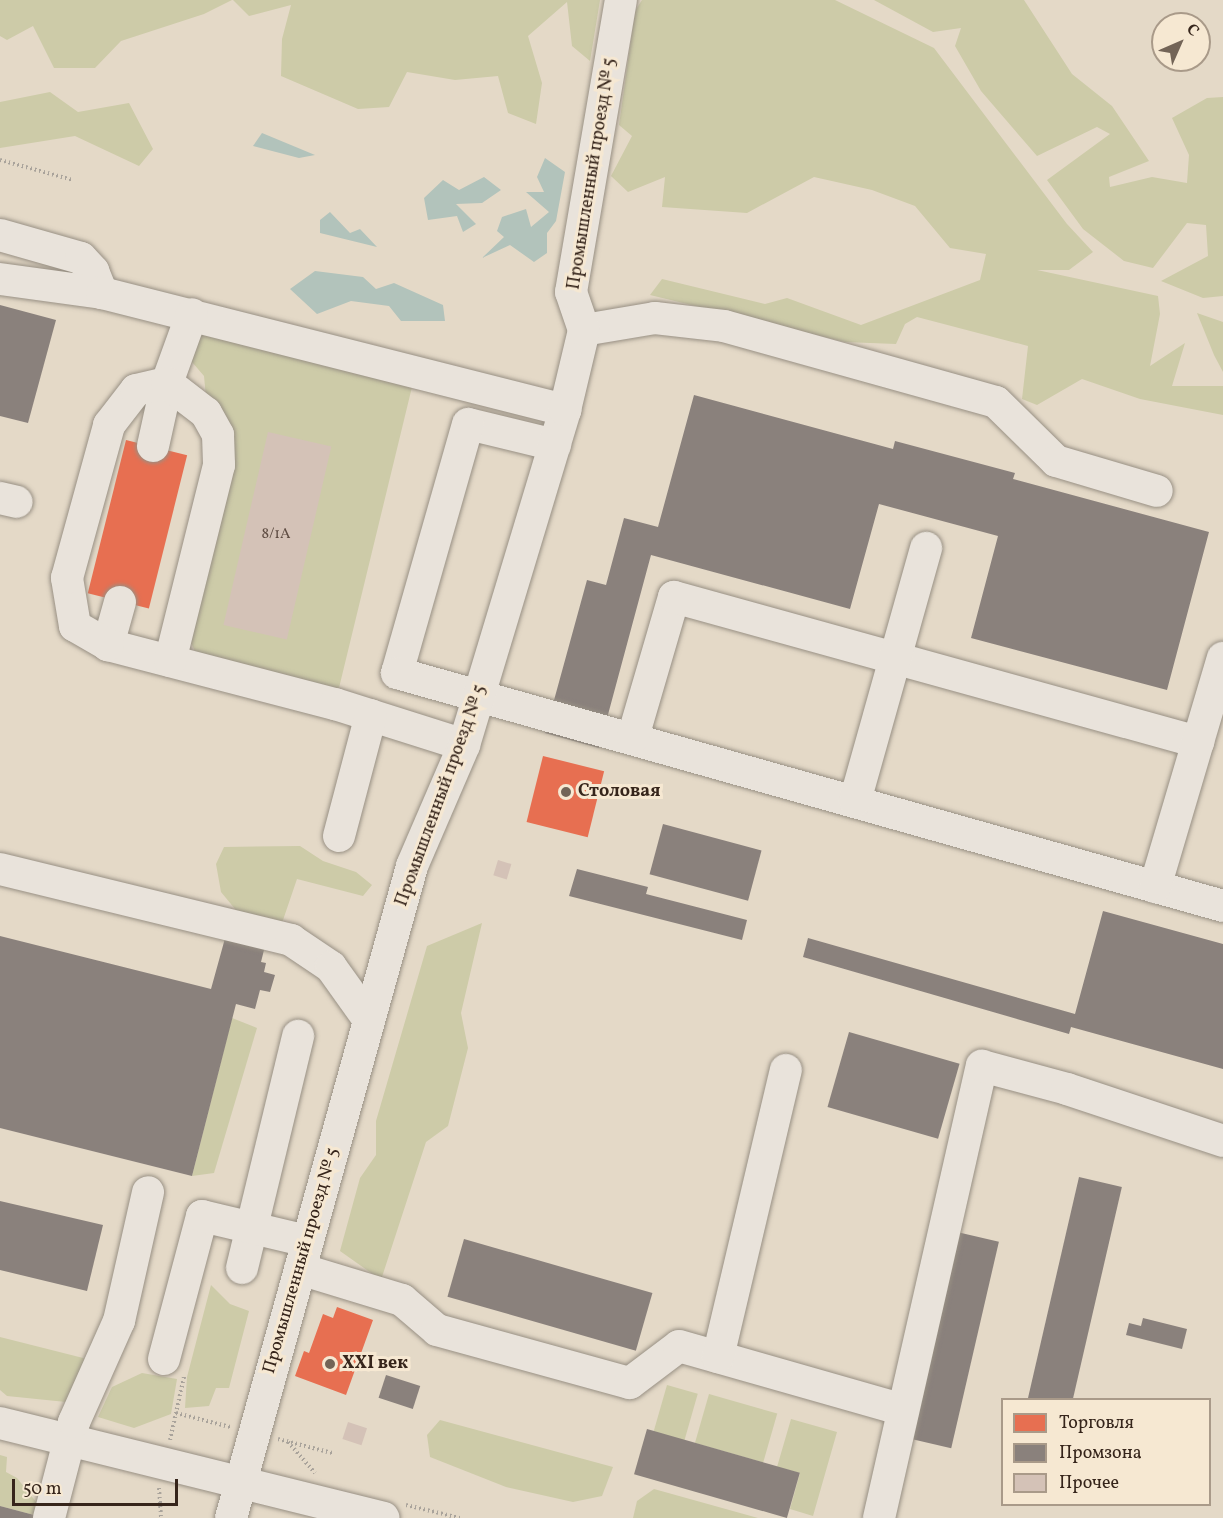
<!DOCTYPE html>
<meta charset="utf-8">
<style>
body{margin:0}
#map{position:relative;width:1223px;height:1518px;overflow:hidden;background:#e4d9c7;font-family:Vollkorn,serif}
div>[style]{position:absolute}
.green>*{inset:0;background:#cdcba8;transform-origin:0 0}
.water>*{inset:0;background:#b2c3bb}
.shops>*{inset:0;background:#e76f51;transform-origin:0 0}
.industry>*{inset:0;background:#8a817c;transform-origin:0 0}
.building>*{inset:0;background:#d4c2b7;transform-origin:0 0}
.path>*{height:4px;margin-top:-2px;transform-origin:0;background:repeating-linear-gradient(90deg,#a9a39b 0 1.5px,transparent 0 4.5px)}
.roads{filter:drop-shadow(0 0 2px #989084) drop-shadow(0 0 2px #989084)}
.minor>*{height:32px;margin:-16px;padding:0 16px;transform-origin:16px;border-radius:16px;background:#e9e3db}
.dots>*{width:16px;height:16px;translate:-50% -50%;box-sizing:border-box;border:3px solid #f6e8d2;border-radius:50%}
span{translate:-50% -50%;white-space:nowrap;text-align:center;line-height:1.15;-webkit-text-stroke:6px #f6e8d2;paint-order:stroke}
.number-label{font-size:15px;color:#5e4c42}
.number-label span{-webkit-text-stroke-width:0}
.street-label{font-size:18px;color:#36251b}
.poi-label{font-size:18px;color:#36251b;font-weight:700}
.left{translate:0 -50%;text-align:left}
.legend{position:absolute;left:1001px;top:1398px;width:210px;height:108px;box-sizing:border-box;background:#f6e8d2;border:2px solid #a99a89;margin:0;padding:8px 10px;list-style:none;font-size:18px;color:#36251b}
.legend li{display:flex;align-items:center;gap:12px;height:30px}
.legend b{width:30px;border:2px solid #a99a89}
.north{position:absolute;left:1151px;top:12px;width:60px;height:60px;box-sizing:border-box;background:#f6e8d2;border:2px solid #a99a89;border-radius:50%;rotate:45deg;font-size:16px;font-weight:700;line-height:24px;text-align:center;color:#36251b}
.north::after{content:'';display:block;margin:auto;width:21px;height:27px;background:#736457;clip-path:polygon(50% 0,100% 100%,50% 72%,0 100%)}
.scale{position:absolute;left:12px;top:1479px;width:166px;height:27px;box-sizing:border-box;border:3px solid #36251b;border-top:0;padding-left:8px;font-size:18px;line-height:21px;white-space:nowrap;color:#36251b;-webkit-text-stroke:4px #f6e8d2;paint-order:stroke}
</style>
<div id="map">
<div class="green">
<div style="clip-path:polygon(0 0,232px 0,204px 14px,121px 41px,95px 68px,54px 68px,33px 26px,7px 40px,0 36px)"></div>
<div style="clip-path:polygon(233px 0,600px 0,590px 61px,572px 46px,567px 2px,528px 36px,542px 83px,536px 124px,508px 113px,498px 76px,455px 80px,407px 72px,389px 107px,358px 109px,281px 76px,282px 39px,291px 5px,249px 16px)"></div>
<div style="clip-path:polygon(642px 0,835px 0,934px 48px,1067px 224px,1093px 252px,1069px 270px,1037px 270px,1158px 296px,1160px 314px,1150px 366px,1185px 343px,1172px 386px,1223px 386px,1223px 415px,1140px 399px,1082px 379px,1037px 405px,1022px 399px,1028px 346px,917px 317px,905px 324px,896px 344px,845px 342px,650px 295px,662px 279px,765px 304px,787px 298px,861px 325px,980px 280px,986px 254px,950px 248px,915px 206px,872px 190px,814px 177px,747px 213px,662px 207px,665px 177px,628px 192px,611px 176px,632px 136px,619px 125px,635px 11px)"></div>
<div style="clip-path:polygon(874px 0,1024px 0,1072px 74px,1112px 106px,1149px 161px,1109px 177px,1110px 187px,1152px 177px,1187px 183px,1189px 155px,1172px 118px,1207px 98px,1223px 97px,1223px 296px,1203px 298px,1161px 281px,1208px 256px,1206px 225px,1187px 223px,1153px 268px,1124px 261px,1083px 229px,1047px 180px,1110px 134px,1097px 127px,1037px 156px,981px 91px,955px 46px,961px 28px,933px 32px)"></div>
<div style="clip-path:polygon(50px 92px,78px 112px,129px 103px,153px 149px,139px 166px,75px 136px,0 148px,0 102px)"></div>
<div style="clip-path:polygon(1197px 313px,1223px 322px,1223px 372px,1214px 355px)"></div>
<div style="clip-path:polygon(197px 332px,412px 387px,338px 692px,198px 658px,188px 636px,228px 469px,206px 397px,204px 376px,186px 355px)"></div>
<div style="clip-path:polygon(300px 846px,323px 861px,356px 872px,372px 885px,363px 896px,297px 879px,282px 923px,240px 915px,221px 892px,216px 864px,224px 847px)"></div>
<div style="clip-path:polygon(482px 923px,461px 1013px,468px 1048px,448px 1126px,426px 1142px,381px 1280px,340px 1251px,360px 1178px,376px 1155px,376px 1121px,427px 946px)"></div>
<div style="clip-path:polygon(232px 1018px,257px 1028px,214px 1173px,192px 1176px)"></div>
<div style="clip-path:polygon(211px 1285px,230px 1304px,249px 1311px,229px 1388px,216px 1388px,209px 1406px,185px 1408px,187px 1377px)"></div>
<div style="clip-path:polygon(0 1337px,95px 1361px,66px 1402px,7px 1396px,0 1390px)"></div>
<div style="clip-path:polygon(142px 1373px,177px 1379px,171px 1414px,134px 1428px,98px 1417px,112px 1387px)"></div>
<div style="left:667px;top:1385px;width:32px;height:49px;rotate:16deg"></div>
<div style="left:709px;top:1394px;width:71px;height:51px;rotate:16deg"></div>
<div style="clip-path:polygon(791px 1419px,837px 1432px,813px 1516px,790px 1509px,800px 1473px,777px 1467px)"></div>
<div style="clip-path:polygon(440px 1420px,613px 1467px,602px 1496px,573px 1502px,506px 1487px,430px 1457px,427px 1435px)"></div>
<div style="clip-path:polygon(0 1455px,7px 1457px,6px 1472px,17px 1478px,37px 1503px,34px 1515px,0 1506px)"></div>
<div style="clip-path:polygon(654px 1489px,758px 1518px,633px 1518px,637px 1501px)"></div>
</div>
<div class="water">
<div style="clip-path:polygon(262px 133px,315px 155px,299px 158px,253px 146px)"></div>
<div style="clip-path:polygon(545px 158px,565px 172px,556px 221px,547px 233px,547px 253px,534px 262px,510px 245px,482px 258px,504px 237px,497px 231px,502px 217px,526px 209px,531px 227px,549px 212px,526px 192px,544px 192px,537px 177px)"></div>
<div style="clip-path:polygon(484px 177px,501px 190px,482px 203px,456px 204px,476px 224px,463px 232px,457px 216px,428px 220px,424px 198px,443px 180px,459px 190px)"></div>
<div style="clip-path:polygon(330px 212px,350px 233px,360px 229px,377px 247px,320px 233px,320px 220px)"></div>
<div style="clip-path:polygon(315px 271px,363px 277px,376px 289px,394px 283px,443px 305px,445px 321px,401px 321px,389px 306px,351px 301px,317px 314px,290px 289px)"></div>
</div>
<div class="shops">
<div style="left:126px;top:440px;width:63px;height:158px;rotate:14deg"></div>
<div style="left:543px;top:756px;width:63px;height:68px;rotate:14deg"></div>
<div style="clip-path:polygon(337px 1307px,373px 1320px,346px 1395px,295px 1376px,304px 1351px,309px 1353px,323px 1314px,333px 1318px)"></div>
</div>
<div class="industry">
<div style="clip-path:polygon(0 305px,56px 320px,28px 423px,0 416px)"></div>
<div style="clip-path:polygon(694px 395px,893px 449px,895px 441px,1015px 473px,1013px 479px,1209px 532px,1167px 690px,971px 638px,998px 536px,879px 504px,850px 609px,651px 555px,599px 748px,545px 733px,587px 580px,606px 585px,624px 518px,658px 527px)"></div>
<div style="left:663px;top:824px;width:102px;height:52px;rotate:15deg"></div>
<div style="clip-path:polygon(577px 869px,648px 887px,646px 894px,747px 920px,742px 940px,569px 896px)"></div>
<div style="clip-path:polygon(1103px 911px,1223px 944px,1223px 1069px,1071px 1027px,1069px 1034px,803px 957px,808px 938px,1075px 1014px)"></div>
<div style="clip-path:polygon(232px 913px,271px 922px,261px 962px,266px 963px,264px 972px,275px 975px,270px 992px,260px 990px,255px 1009px,236px 1004px,192px 1176px,0 1128px,0 936px,211px 989px)"></div>
<div style="left:849px;top:1032px;width:115px;height:78px;rotate:16deg"></div>
<div style="left:1079px;top:1177px;width:44px;height:229px;rotate:13deg"></div>
<div style="clip-path:polygon(0 1201px,103px 1225px,87px 1291px,0 1270px)"></div>
<div style="left:957px;top:1232px;width:43px;height:212px;rotate:13deg"></div>
<div style="left:464px;top:1239px;width:196px;height:60px;rotate:16deg"></div>
<div style="clip-path:polygon(1143px 1318px,1187px 1329px,1182px 1349px,1126px 1335px,1129px 1323px,1141px 1326px)"></div>
<div style="left:386px;top:1375px;width:36px;height:24px;rotate:18deg"></div>
<div style="left:647px;top:1429px;width:159px;height:47px;rotate:16deg"></div>
<div style="clip-path:polygon(0 1506px,34px 1515px,34px 1518px,0 1518px)"></div>
</div>
<div class="building">
<div style="left:268px;top:432px;width:65px;height:198px;rotate:13deg"></div>
<div style="left:498px;top:860px;width:14px;height:16px;rotate:17deg"></div>
<div style="left:348px;top:1422px;width:20px;height:18px;rotate:18deg"></div>
</div>
<div class="path">
<div style="left:0;top:160px;width:76px;rotate:15.3deg"></div>
<div style="left:176px;top:1413px;width:56px;rotate:14.5deg"></div>
<div style="left:278px;top:1439px;width:56px;rotate:14.5deg"></div>
<div style="left:170px;top:1440px;width:65px;rotate:-77.5deg"></div>
<div style="left:288px;top:1442px;width:41px;rotate:48.9deg"></div>
<div style="left:159px;top:1488px;width:30px;rotate:86deg"></div>
<div style="left:406px;top:1505px;width:56px;rotate:13.5deg"></div>
</div>
<div class="roads">
<div class="minor">
<div style="left:0;top:235px;width:84px;rotate:15.9deg"></div>
<div style="left:81px;top:258px;width:18px;rotate:47deg"></div>
<div style="left:93px;top:271px;width:24px;rotate:68deg"></div>
<div style="left:0;top:279px;width:103px;rotate:7.8deg"></div>
<div style="left:102px;top:293px;width:478px;rotate:14.2deg"></div>
<div style="left:584px;top:330px;width:72px;rotate:-9.6deg"></div>
<div style="left:655px;top:318px;width:69px;rotate:6.6deg"></div>
<div style="left:724px;top:326px;width:282px;rotate:15.6deg"></div>
<div style="left:996px;top:402px;width:84px;rotate:44.5deg"></div>
<div style="left:1056px;top:461px;width:105px;rotate:16.5deg"></div>
<div style="left:555px;top:445px;width:89px;rotate:-166.4deg"></div>
<div style="left:468px;top:424px;width:259px;rotate:105.9deg"></div>
<div style="left:397px;top:673px;width:858px;rotate:15.75deg"></div>
<div style="left:153px;top:446px;width:65px;rotate:-77.5deg"></div>
<div style="left:167px;top:383px;width:73px;rotate:-70.1deg"></div>
<div style="left:0;top:498px;width:17px;rotate:13deg"></div>
<div style="left:120px;top:602px;width:45px;rotate:105.6deg"></div>
<div style="left:108px;top:645px;width:235px;rotate:14.6deg"></div>
<div style="left:335px;top:704px;width:135px;rotate:17.6deg"></div>
<div style="left:108px;top:645px;width:38px;rotate:-150deg"></div>
<div style="left:75px;top:626px;width:49px;rotate:-99.5deg"></div>
<div style="left:67px;top:578px;width:159px;rotate:-74.6deg"></div>
<div style="left:109px;top:425px;width:44px;rotate:-52.4deg"></div>
<div style="left:136px;top:390px;width:32px;rotate:-13deg"></div>
<div style="left:167px;top:383px;width:49px;rotate:37.6deg"></div>
<div style="left:206px;top:413px;width:25px;rotate:61deg"></div>
<div style="left:218px;top:435px;width:30px;rotate:88deg"></div>
<div style="left:219px;top:465px;width:202px;rotate:104deg"></div>
<div style="left:633px;top:737px;width:146px;rotate:-73.7deg"></div>
<div style="left:674px;top:597px;width:544px;rotate:15.47deg"></div>
<div style="left:855px;top:801px;width:263px;rotate:-74.3deg"></div>
<div style="left:339px;top:836px;width:125px;rotate:-75.2deg"></div>
<div style="left:0;top:869px;width:300px;rotate:13.7deg"></div>
<div style="left:291px;top:940px;width:48px;rotate:34deg"></div>
<div style="left:331px;top:967px;width:65px;rotate:54.4deg"></div>
<div style="left:1155px;top:887px;width:239px;rotate:-73.5deg"></div>
<div style="left:242px;top:1268px;width:239px;rotate:-76.4deg"></div>
<div style="left:300px;top:1269px;width:107px;rotate:16.9deg"></div>
<div style="left:402px;top:1300px;width:46px;rotate:40.6deg"></div>
<div style="left:437px;top:1330px;width:200px;rotate:15.4deg"></div>
<div style="left:630px;top:1383px;width:61px;rotate:-37.1deg"></div>
<div style="left:679px;top:1346px;width:233px;rotate:15.9deg"></div>
<div style="left:718px;top:1357px;width:295px;rotate:-76.7deg"></div>
<div style="left:164px;top:1359px;width:148px;rotate:-75.1deg"></div>
<div style="left:202px;top:1216px;width:108px;rotate:13.4deg"></div>
<div style="left:0;top:1423px;width:395px;rotate:13.9deg"></div>
<div style="left:49px;top:1518px;width:99px;rotate:-75.4deg"></div>
<div style="left:74px;top:1422px;width:111px;rotate:-66deg"></div>
<div style="left:119px;top:1321px;width:132px;rotate:-77.3deg"></div>
<div style="left:231px;top:1518px;width:677px;rotate:-74.48deg"></div>
<div style="left:412px;top:866px;width:132px;rotate:-66.7deg"></div>
<div style="left:464px;top:745px;width:350px;rotate:-73.2deg"></div>
<div style="left:565px;top:410px;width:82px;rotate:-76.6deg"></div>
<div style="left:584px;top:330px;width:40px;rotate:-108.9deg"></div>
<div style="left:571px;top:292px;width:296px;rotate:-80.3deg"></div>
<div style="left:879px;top:1518px;width:464px;rotate:-77.2deg"></div>
<div style="left:982px;top:1066px;width:88px;rotate:15.1deg"></div>
<div style="left:1067px;top:1089px;width:164px;rotate:18.4deg"></div>
</div>
</div>
<div class="dots">
<div style="left:566px;top:792px;background:#736457"></div>
<div style="left:330px;top:1364px;background:#736457"></div>
</div>
<div class="number-label">
<span style="left:276px;top:535px">8/1А</span>
</div>
<div class="street-label">
<span style="left:593px;top:174px;rotate:-81deg">Промышленный проезд № 5</span>
<span style="left:442px;top:796px;rotate:-70deg">Промышленный проезд № 5</span>
<span style="left:302px;top:1261px;rotate:-74deg">Промышленный проезд № 5</span>
</div>
<div class="poi-label">
<span class="left" style="left:578px;top:792px">Столовая</span>
<span class="left" style="left:342px;top:1364px">XXI век</span>
</div>
<ul class="legend">
<li><b style="height:16px;background:#e76f51"></b>Торговля</li>
<li><b style="height:16px;background:#8a817c"></b>Промзона</li>
<li><b style="height:16px;background:#d4c2b7"></b>Прочее</li>
</ul>
<div class="north">С</div>
<div class="scale">50 m</div>
</div>
